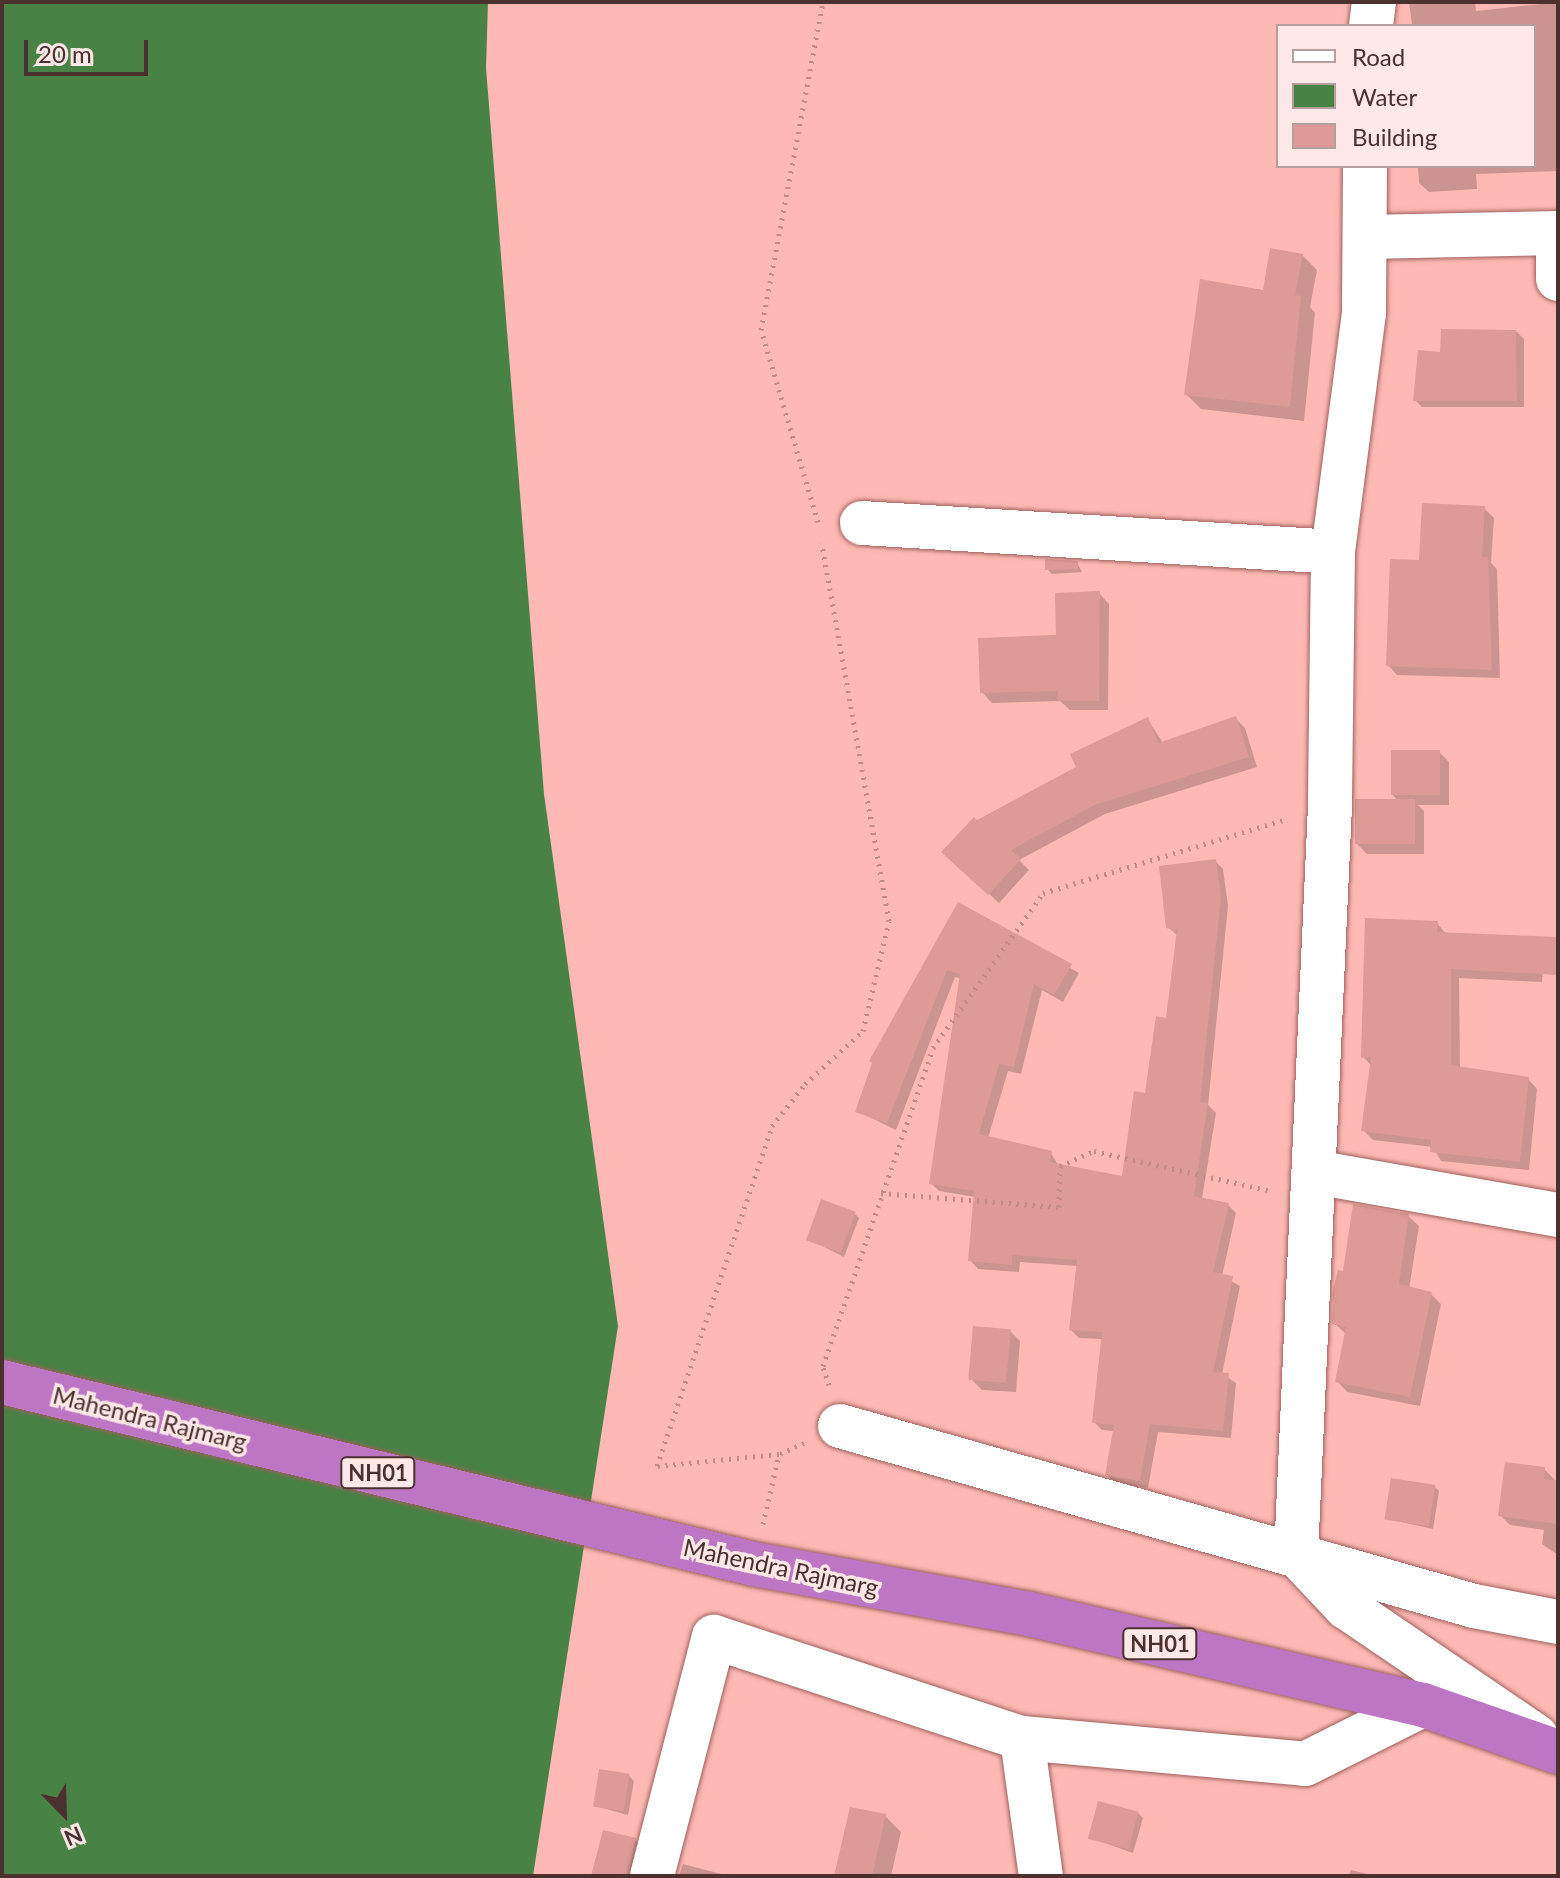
<!DOCTYPE html>
<style>
body{margin:0}
#map{position:relative;width:1560px;height:1878px;overflow:hidden;background:#feb9b5;font-family:Lato,sans-serif}
div>[style]{position:absolute}
.water>*{inset:0;background:#488245}
.shadow>*{inset:0;background:#0003}
.building>*{inset:0;background:#dd9a96;transform-origin:0 0}
.path>*{height:5px;margin-top:-2.5px;transform-origin:0;background:repeating-linear-gradient(90deg,#c28b88 0 2px,transparent 0 8px)}
.roads{filter:drop-shadow(0 0 2px #9e615d) drop-shadow(0 0 2px #9e615d)}
.minor>*{height:44px;margin:-22px;padding:0 22px;transform-origin:22px;border-radius:22px;background:#fff}
.highway>*{height:44px;margin:-22px;padding:0 22px;transform-origin:22px;border-radius:22px;background:#bc76c4}
span{translate:-50% -50%;white-space:nowrap;text-align:center;line-height:1.15;-webkit-text-stroke:7px #fee8e7;paint-order:stroke}
.shield-label span{padding:2px 6px;background:#fee8e7;border:2px solid;border-radius:6px;-webkit-text-stroke-width:0}
.shield-label{font-size:22px;color:#4b302e;font-weight:700}
.street-label{font-size:24px;color:#4b302e}
.frame{position:absolute;inset:0;border:4px solid #4b302e;pointer-events:none}
.legend{position:absolute;left:1276px;top:24px;width:260px;height:144px;box-sizing:border-box;background:#fee8e7;border:2px solid #b69e9d;margin:0;padding:10px 14px;list-style:none;font-size:24px;color:#4b302e}
.legend li{display:flex;align-items:center;gap:16px;height:40px}
.legend b{width:40px;border:2px solid #b69e9d}
.north{position:absolute;left:24px;top:1774px;width:80px;height:80px;-webkit-text-stroke:6px #fee8e7;paint-order:stroke;rotate:157deg;font-size:22px;font-weight:700;line-height:32px;text-align:center;color:#4b302e}
.north::after{content:'';display:block;margin:auto;width:28px;height:36px;background:#4b302e;clip-path:polygon(50% 0,100% 100%,50% 72%,0 100%)}
.scale{position:absolute;left:24px;top:40px;width:124px;height:36px;box-sizing:border-box;border:4px solid #4b302e;border-top:0;padding-left:10px;font-size:24px;line-height:28px;white-space:nowrap;color:#4b302e;-webkit-text-stroke:6px #fee8e7;paint-order:stroke}
</style>
<div id="map">
<div class="water">
<div style="clip-path:polygon(2px 2px,488px 2px,486px 68px,544px 794px,618px 1326px,533px 1876px,2px 1876px)"></div>
</div>
<div class="shadow">
<div style="clip-path:polygon(1409px 2px,1475px 2px,1476px 11px,1558px 2px,1558px 171px,1476px 174px,1477px 189px,1429px 192px,1419px 183px,1418px 166px,1534px 166px,1534px 26px,1401px 26px,1412px 24px)"></div>
<div style="clip-path:polygon(1302px 255px,1317px 270px,1310px 307px,1315px 313px,1304px 421px,1201px 409px,1186px 394px)"></div>
<div style="clip-path:polygon(1443px 331px,1517px 332px,1524px 339px,1524px 407px,1422px 407px,1415px 400px,1442px 354px)"></div>
<div style="clip-path:polygon(1484px 508px,1494px 518px,1491px 563px,1497px 569px,1500px 678px,1397px 675px,1388px 665px,1421px 562px)"></div>
<div style="clip-path:polygon(1077px 563px,1082px 572px,1052px 574px,1047px 569px)"></div>
<div style="clip-path:polygon(1099px 593px,1109px 604px,1108px 710px,1070px 710px,1060px 701px,992px 703px,982px 692px,1058px 637px)"></div>
<div style="clip-path:polygon(1235px 718px,1245px 728px,1257px 767px,1105px 814px,1019px 860px,1029px 870px,999px 903px,953px 861px,977px 822px,1079px 768px,1148px 720px,1163px 743px)"></div>
<div style="clip-path:polygon(1439px 752px,1449px 762px,1449px 805px,1418px 805px,1424px 811px,1424px 854px,1367px 854px,1357px 844px,1398px 801px,1392px 794px)"></div>
<div style="clip-path:polygon(1215px 861px,1223px 869px,1228px 906px,1208px 1105px,1216px 1113px,1202px 1199px,1228px 1205px,1236px 1213px,1222px 1276px,1240px 1286px,1222px 1374px,1236px 1383px,1231px 1438px,1158px 1432px,1148px 1488px,1115px 1483px,1107px 1475px,1115px 1431px,1102px 1430px,1094px 1422px,1103px 1339px,1079px 1338px,1071px 1330px,1078px 1266px,1020px 1262px,1019px 1272px,978px 1269px,970px 1260px,975px 1197px,939px 1191px,931px 1183px,962px 979px,955px 977px,896px 1130px,857px 1111px,959px 905px,1079px 973px,1063px 1002px,1042px 990px,1021px 1074px,1008px 1071px,988px 1138px,1051px 1153px,1058px 1165px,1124px 1179px,1168px 1020px,1177px 935px,1168px 927px)"></div>
<div style="clip-path:polygon(1437px 923px,1446px 934px,1544px 947px,1542px 982px,1459px 978px,1460px 1068px,1528px 1079px,1537px 1089px,1529px 1170px,1441px 1161px,1433px 1147px,1373px 1140px,1364px 1131px,1372px 1066px,1363px 1057px)"></div>
<div style="clip-path:polygon(854px 1213px,859px 1218px,844px 1257px,808px 1239px)"></div>
<div style="clip-path:polygon(1408px 1216px,1419px 1226px,1409px 1289px,1431px 1294px,1441px 1304px,1420px 1406px,1347px 1392px,1337px 1381px,1346px 1334px,1334px 1323px,1344px 1273px)"></div>
<div style="clip-path:polygon(1010px 1331px,1020px 1341px,1016px 1392px,982px 1390px,972px 1380px)"></div>
<div style="clip-path:polygon(1544px 1469px,1558px 1483px,1558px 1555px,1542px 1544px,1544px 1530px,1510px 1525px,1500px 1515px)"></div>
<div style="clip-path:polygon(1434px 1486px,1439px 1491px,1433px 1529px,1388px 1519px)"></div>
<div style="clip-path:polygon(629px 1776px,634px 1781px,628px 1815px,595px 1806px)"></div>
<div style="clip-path:polygon(1138px 1813px,1143px 1818px,1133px 1853px,1091px 1838px)"></div>
<div style="clip-path:polygon(885px 1816px,901px 1832px,891px 1876px,836px 1876px)"></div>
<div style="clip-path:polygon(635px 1840px,651px 1856px,648px 1876px,594px 1876px)"></div>
<div style="clip-path:polygon(683px 1864px,729px 1876px,734px 1876px,679px 1876px)"></div>
<div style="clip-path:polygon(1351px 1870px,1375px 1876px,1349px 1876px)"></div>
</div>
<div class="building">
<div style="clip-path:polygon(1270px 248px,1303px 254px,1295px 295px,1301px 296px,1290px 407px,1184px 395px,1200px 279px,1263px 290px)"></div>
<div style="clip-path:polygon(1441px 329px,1516px 330px,1517px 401px,1413px 401px,1418px 350px,1440px 352px)"></div>
<div style="clip-path:polygon(1422px 503px,1485px 506px,1482px 557px,1488px 557px,1492px 670px,1386px 666px,1390px 559px,1419px 560px)"></div>
<div style="clip-path:polygon(1045px 559px,1078px 561px,1078px 569px,1045px 570px)"></div>
<div style="clip-path:polygon(1100px 591px,1099px 701px,1058px 701px,1058px 691px,980px 693px,978px 638px,1056px 635px,1055px 593px)"></div>
<div style="clip-path:polygon(1236px 716px,1249px 757px,1095px 805px,1011px 850px,1021px 859px,988px 895px,941px 852px,974px 817px,977px 820px,1076px 767px,1070px 754px,1148px 717px,1158px 743px)"></div>
<div style="left:1391px;top:750px;width:49px;height:45px"></div>
<div style="left:1355px;top:799px;width:60px;height:45px"></div>
<div style="clip-path:polygon(1216px 859px,1221px 897px,1200px 1102px,1208px 1103px,1194px 1196px,1229px 1203px,1213px 1272px,1233px 1276px,1213px 1372px,1229px 1373px,1223px 1431px,1150px 1424px,1140px 1481px,1105px 1475px,1114px 1425px,1092px 1423px,1102px 1332px,1069px 1330px,1077px 1260px,1012px 1255px,1012px 1265px,968px 1261px,974px 1191px,929px 1184px,960px 974px,947px 970px,887px 1123px,855px 1112px,872px 1063px,869px 1061px,958px 902px,1072px 964px,1054px 995px,1034px 984px,1014px 1067px,999px 1064px,979px 1134px,1052px 1151px,1050px 1162px,1122px 1176px,1134px 1091px,1145px 1093px,1156px 1016px,1166px 1018px,1177px 930px,1166px 928px,1159px 866px)"></div>
<div style="clip-path:polygon(1365px 918px,1438px 921px,1437px 932px,1558px 937px,1558px 975px,1451px 969px,1451px 1065px,1529px 1077px,1520px 1162px,1430px 1152px,1431px 1140px,1361px 1131px,1371px 1057px,1361px 1058px)"></div>
<div style="left:821px;top:1199px;width:37px;height:44px;rotate:20deg"></div>
<div style="clip-path:polygon(1353px 1204px,1409px 1214px,1399px 1284px,1432px 1292px,1410px 1397px,1335px 1382px,1346px 1327px,1332px 1324px,1333px 1290px,1338px 1270px,1343px 1271px)"></div>
<div style="left:973px;top:1326px;width:38px;height:54px;rotate:5deg"></div>
<div style="clip-path:polygon(1505px 1462px,1545px 1467px,1544px 1479px,1558px 1481px,1558px 1524px,1498px 1516px)"></div>
<div style="left:1391px;top:1478px;width:45px;height:42px;rotate:9deg"></div>
<div style="left:599px;top:1769px;width:31px;height:38px;rotate:9deg"></div>
<div style="left:1098px;top:1801px;width:42px;height:39px;rotate:15deg"></div>
<div style="clip-path:polygon(850px 1807px,886px 1814px,872px 1876px,834px 1876px)"></div>
<div style="clip-path:polygon(603px 1830px,636px 1838px,628px 1876px,591px 1876px)"></div>
</div>
<div class="path">
<div style="left:818px;top:522px;width:200px;rotate:-106.5deg"></div>
<div style="left:761px;top:330px;width:334px;rotate:-79.3deg"></div>
<div style="left:881px;top:1193px;width:179px;rotate:4.5deg"></div>
<div style="left:1059px;top:1207px;width:41px;rotate:-88.6deg"></div>
<div style="left:1060px;top:1166px;width:37px;rotate:-24deg"></div>
<div style="left:1094px;top:1151px;width:182px;rotate:12.7deg"></div>
<div style="left:829px;top:1385px;width:20px;rotate:-108deg"></div>
<div style="left:823px;top:1366px;width:336px;rotate:-70.9deg"></div>
<div style="left:933px;top:1048px;width:190px;rotate:-54.6deg"></div>
<div style="left:1043px;top:893px;width:255px;rotate:-16.9deg"></div>
<div style="left:804px;top:1443px;width:27px;rotate:156deg"></div>
<div style="left:779px;top:1454px;width:123px;rotate:174.4deg"></div>
<div style="left:657px;top:1466px;width:359px;rotate:-71.3deg"></div>
<div style="left:772px;top:1126px;width:53px;rotate:-51.8deg"></div>
<div style="left:805px;top:1084px;width:79px;rotate:-42.4deg"></div>
<div style="left:863px;top:1031px;width:113px;rotate:-76.7deg"></div>
<div style="left:889px;top:921px;width:384px;rotate:-100.1deg"></div>
<div style="left:763px;top:1524px;width:72px;rotate:-77.1deg"></div>
</div>
<div class="roads">
<div class="minor">
<div style="left:1371px;top:26px;width:24px;rotate:-83deg"></div>
<div style="left:1365px;top:166px;width:147px;rotate:90.4deg"></div>
<div style="left:1364px;top:313px;width:241px;rotate:97.4deg"></div>
<div style="left:1333px;top:552px;width:254px;rotate:90.7deg"></div>
<div style="left:1330px;top:806px;width:749px;rotate:92.6deg"></div>
<div style="left:1296px;top:1554px;width:73px;rotate:46.7deg"></div>
<div style="left:1346px;top:1607px;width:230px;rotate:34.2deg"></div>
<div style="left:1558px;top:233px;width:46px;rotate:90deg"></div>
<div style="left:1365px;top:237px;width:193px;rotate:-1.2deg"></div>
<div style="left:862px;top:523px;width:472px;rotate:3.5deg"></div>
<div style="left:1314px;top:1172px;width:248px;rotate:10deg"></div>
<div style="left:840px;top:1426px;width:659px;rotate:15.85deg"></div>
<div style="left:1474px;top:1606px;width:86px;rotate:10.8deg"></div>
<div style="left:1022px;top:1738px;width:139px;rotate:82.2deg"></div>
<div style="left:652px;top:1876px;width:247px;rotate:-75.5deg"></div>
<div style="left:714px;top:1637px;width:324px;rotate:18.2deg"></div>
<div style="left:1022px;top:1738px;width:284px;rotate:5.2deg"></div>
<div style="left:1305px;top:1764px;width:132px;rotate:-26.6deg"></div>
</div>
<div class="highway">
<div style="left:2px;top:1382px;width:774px;rotate:13.61deg"></div>
<div style="left:754px;top:1564px;width:280px;rotate:10.3deg"></div>
<div style="left:1029px;top:1614px;width:404px;rotate:13deg"></div>
<div style="left:1423px;top:1705px;width:143px;rotate:19.2deg"></div>
</div>
</div>
<div class="shield-label">
<span style="left:378px;top:1473px">NH01</span>
<span style="left:1160px;top:1644px">NH01</span>
</div>
<div class="street-label">
<span style="left:150px;top:1418px;rotate:14deg">Mahendra Rajmarg</span>
<span style="left:781px;top:1567px;rotate:12deg">Mahendra Rajmarg</span>
</div>
<div class="frame"></div>
<ul class="legend">
<li><b style="height:10px;background:#fff"></b>Road</li>
<li><b style="height:22px;background:#488245"></b>Water</li>
<li><b style="height:22px;background:#dd9a96"></b>Building</li>
</ul>
<div class="north">N</div>
<div class="scale">20 m</div>
</div>
